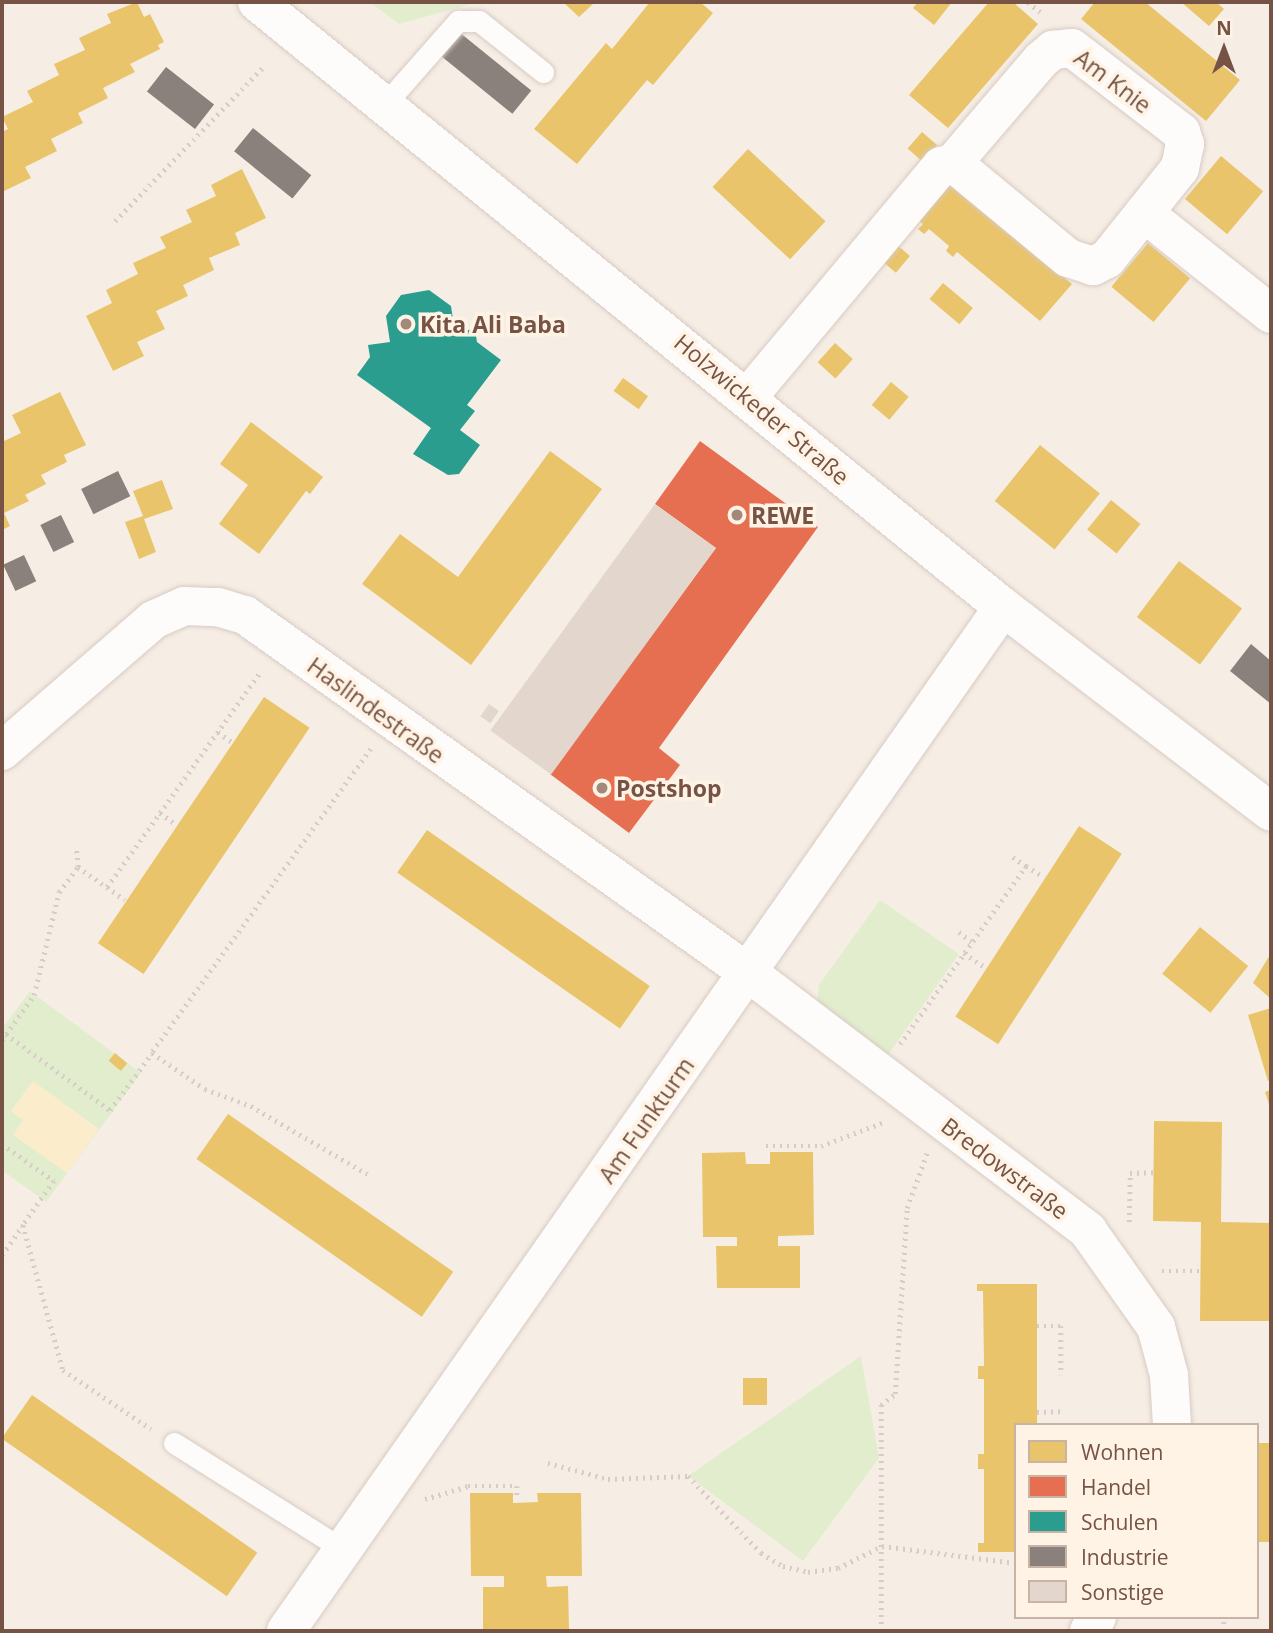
<!DOCTYPE html>
<meta charset="utf-8">
<style>
body{margin:0}
#map{position:relative;width:1273px;height:1633px;overflow:hidden;background:#f6eee5;font-family:"Open Sans",sans-serif}
div>[style]{position:absolute}
.green>*{inset:0;background:#e2edce}
.sand>*{inset:0;background:#fbeccb}
.homes>*{inset:0;background:#e9c46a;transform-origin:0 0}
.shops>*{inset:0;background:#e76f51}
.schools>*{inset:0;background:#2a9d8f}
.industry>*{inset:0;background:#8a817c;transform-origin:0 0}
.building>*{inset:0;background:#e3d6cc;transform-origin:0 0}
.path>*{height:4.5px;margin-top:-2.25px;transform-origin:0;background:repeating-linear-gradient(90deg,#d7ccc7 0 2px,transparent 0 7px)}
.roads{filter:drop-shadow(0 0 2px #d8cbc3) drop-shadow(0 0 2px #d8cbc3)}
.service>*{height:21px;margin:-10.5px;padding:0 10.5px;transform-origin:10.5px;border-radius:10.5px;background:#fefcfb}
.minor>*{height:38px;margin:-19px;padding:0 19px;transform-origin:19px;border-radius:19px;background:#fefcfb}
.secondary>*{height:38px;margin:-19px;padding:0 19px;transform-origin:19px;border-radius:19px;background:#fefcfb}
.dots>*{width:19px;height:19px;translate:-50% -50%;box-sizing:border-box;border:4px solid #fff3e5;border-radius:50%}
span{translate:-50% -50%;white-space:nowrap;text-align:center;line-height:1.15;-webkit-text-stroke:7px #fff3e5;paint-order:stroke}
.street-label{font-size:23px;color:#765344}
.poi-label{font-size:23px;color:#765344;font-weight:700}
.left{translate:0 -50%;text-align:left}
.frame{position:absolute;inset:0;border:4px solid #765344;pointer-events:none}
.legend{position:absolute;left:1014px;top:1423px;width:245px;height:196px;box-sizing:border-box;background:#fff3e5;border:2px solid #c8b3a5;margin:0;padding:9px 12px;list-style:none;font-size:21px;color:#765344}
.legend li{display:flex;align-items:center;gap:14px;height:35px}
.legend b{width:35px;border:2px solid #c8b3a5}
.north{position:absolute;left:1189px;top:14px;width:70px;height:70px;-webkit-text-stroke:5px #fff3e5;paint-order:stroke;rotate:0deg;font-size:19px;font-weight:700;line-height:28px;text-align:center;color:#765344}
.north::after{content:'';display:block;margin:auto;width:24px;height:32px;background:#765344;clip-path:polygon(50% 0,100% 100%,50% 72%,0 100%)}
</style>
<div id="map">
<div class="green">
<div style="clip-path:polygon(370px 2px,478px 2px,399px 24px)"></div>
<div style="clip-path:polygon(880px 900px,959px 954px,888px 1055px,817px 1004px,819px 985px)"></div>
<div style="clip-path:polygon(30px 991px,141px 1073px,46px 1202px,2px 1170px,2px 1029px)"></div>
<div style="clip-path:polygon(861px 1356px,879px 1458px,803px 1561px,688px 1476px)"></div>
</div>
<div class="sand">
<div style="clip-path:polygon(33px 1081px,99px 1129px,67px 1173px,13px 1135px,23px 1120px,11px 1111px)"></div>
</div>
<div class="homes">
<div style="clip-path:polygon(137px 2px,144px 17px,150px 14px,164px 42px,158px 45px,160px 49px,130px 64px,135px 72px,103px 88px,108px 98px,78px 113px,83px 123px,51px 139px,57px 151px,25px 167px,31px 178px,2px 192px,2px 132px,8px 129px,2px 117px,33px 102px,27px 91px,59px 75px,54px 64px,85px 50px,79px 38px,111px 23px,107px 14px)"></div>
<div style="clip-path:polygon(563px 2px,592px 2px,594px 3px,579px 17px)"></div>
<div style="clip-path:polygon(650px 2px,700px 2px,713px 13px,653px 85px,647px 80px,577px 164px,534px 129px,606px 43px,612px 49px)"></div>
<div style="clip-path:polygon(918px 2px,952px 2px,934px 25px,913px 8px)"></div>
<div style="clip-path:polygon(989px 2px,1013px 2px,1038px 24px,948px 128px,909px 95px)"></div>
<div style="clip-path:polygon(1095px 2px,1145px 2px,1240px 80px,1206px 121px,1081px 19px)"></div>
<div style="clip-path:polygon(1181px 2px,1216px 2px,1224px 9px,1209px 26px)"></div>
<div style="left:922px;top:132px;width:20px;height:22px;rotate:41deg"></div>
<div style="left:748px;top:149px;width:106px;height:52px;rotate:43deg"></div>
<div style="left:1221px;top:156px;width:55px;height:56px;rotate:40deg"></div>
<div style="clip-path:polygon(242px 169px,266px 218px,235px 233px,240px 245px,209px 258px,214px 270px,183px 285px,188px 296px,156px 311px,165px 329px,137px 342px,144px 356px,113px 371px,86px 316px,112px 303px,106px 290px,138px 274px,133px 263px,166px 248px,160px 237px,192px 222px,186px 210px,216px 196px,211px 185px)"></div>
<div style="clip-path:polygon(949px 182px,1072px 284px,1040px 321px,957px 252px,953px 257px,946px 251px,949px 246px,929px 229px,924px 234px,918px 229px,923px 224px,917px 220px)"></div>
<div style="left:1148px;top:243px;width:55px;height:57px;rotate:40deg"></div>
<div style="left:897px;top:245px;width:17px;height:22px;rotate:40deg"></div>
<div style="left:943px;top:283px;width:39px;height:21px;rotate:40deg"></div>
<div style="left:835px;top:343px;width:24px;height:26px;rotate:42deg"></div>
<div style="left:623px;top:378px;width:31px;height:16px;rotate:36deg"></div>
<div style="left:891px;top:382px;width:23px;height:30px;rotate:40deg"></div>
<div style="clip-path:polygon(60px 392px,86px 445px,64px 455px,67px 462px,41px 475px,46px 484px,25px 495px,29px 501px,4px 513px,10px 526px,2px 530px,2px 442px,21px 433px,12px 415px)"></div>
<div style="clip-path:polygon(251px 422px,323px 477px,310px 494px,306px 491px,259px 554px,219px 524px,248px 485px,220px 464px)"></div>
<div style="left:1040px;top:445px;width:77px;height:72px;rotate:39deg"></div>
<div style="clip-path:polygon(550px 451px,602px 489px,471px 665px,362px 584px,400px 534px,458px 577px)"></div>
<div style="clip-path:polygon(162px 480px,173px 509px,144px 519px,156px 552px,139px 559px,125px 522px,143px 516px,133px 491px)"></div>
<div style="left:1111px;top:500px;width:38px;height:38px;rotate:39deg"></div>
<div style="left:1179px;top:561px;width:79px;height:70px;rotate:37deg"></div>
<div style="left:264px;top:697px;width:55px;height:297px;rotate:34deg"></div>
<div style="left:1079px;top:826px;width:51px;height:227px;rotate:33deg"></div>
<div style="left:427px;top:830px;width:272px;height:52px;rotate:35deg"></div>
<div style="left:1200px;top:927px;width:62px;height:60px;rotate:39deg"></div>
<div style="clip-path:polygon(1271px 953px,1271px 999px,1253px 983px)"></div>
<div style="clip-path:polygon(1271px 1008px,1271px 1080px,1268px 1081px,1248px 1015px)"></div>
<div style="left:115px;top:1053px;width:16px;height:10px;rotate:40deg"></div>
<div style="clip-path:polygon(1271px 1090px,1271px 1110px,1265px 1092px)"></div>
<div style="left:228px;top:1114px;width:275px;height:55px;rotate:35deg"></div>
<div style="clip-path:polygon(1154px 1121px,1222px 1122px,1221px 1222px,1271px 1223px,1270px 1321px,1200px 1321px,1201px 1222px,1153px 1221px)"></div>
<div style="clip-path:polygon(745px 1152px,746px 1164px,770px 1164px,770px 1152px,813px 1152px,814px 1235px,778px 1236px,778px 1246px,800px 1246px,800px 1288px,717px 1288px,716px 1246px,737px 1246px,737px 1237px,703px 1237px,702px 1153px)"></div>
<div style="clip-path:polygon(977px 1284px,1037px 1284px,1037px 1425px,1016px 1425px,1016px 1552px,978px 1552px,978px 1543px,984px 1543px,984px 1469px,978px 1469px,978px 1454px,984px 1454px,984px 1379px,978px 1379px,978px 1366px,984px 1366px,983px 1291px,977px 1291px)"></div>
<div style="left:743px;top:1378px;width:24px;height:27px"></div>
<div style="left:32px;top:1395px;width:275px;height:53px;rotate:35deg"></div>
<div style="clip-path:polygon(1257px 1443px,1271px 1443px,1271px 1631px,1269px 1542px,1257px 1542px)"></div>
<div style="clip-path:polygon(470px 1493px,513px 1493px,513px 1503px,538px 1502px,537px 1493px,581px 1493px,582px 1576px,546px 1576px,547px 1587px,568px 1586px,569px 1629px,483px 1630px,483px 1587px,504px 1587px,504px 1576px,471px 1576px)"></div>
</div>
<div class="shops">
<div style="clip-path:polygon(700px 441px,818px 527px,659px 748px,680px 765px,629px 833px,550px 774px,716px 548px,655px 504px)"></div>
</div>
<div class="schools">
<div style="clip-path:polygon(429px 290px,451px 306px,455px 332px,475px 329px,477px 342px,501px 360px,467px 405px,475px 411px,460px 430px,480px 445px,459px 474px,448px 475px,413px 454px,431px 428px,357px 375px,370px 357px,368px 345px,390px 342px,386px 316px,401px 295px)"></div>
</div>
<div class="industry">
<div style="left:459px;top:32px;width:93px;height:30px;rotate:39deg"></div>
<div style="left:166px;top:67px;width:61px;height:31px;rotate:38deg"></div>
<div style="left:253px;top:128px;width:75px;height:30px;rotate:39deg"></div>
<div style="left:118px;top:471px;width:28px;height:41px;rotate:64deg"></div>
<div style="left:61px;top:515px;width:30px;height:23px;rotate:64deg"></div>
<div style="left:24px;top:555px;width:29px;height:23px;rotate:65deg"></div>
<div style="clip-path:polygon(1251px 644px,1271px 661px,1271px 704px,1230px 671px)"></div>
</div>
<div class="building">
<div style="left:655px;top:504px;width:75px;height:280px;rotate:36deg"></div>
<div style="left:489px;top:704px;width:12px;height:15px;rotate:35deg"></div>
</div>
<div class="path">
<div style="left:1028px;top:2px;width:19px;rotate:39deg"></div>
<div style="left:115px;top:221px;width:212px;rotate:-46.1deg"></div>
<div style="left:218px;top:732px;width:17px;rotate:36deg"></div>
<div style="left:371px;top:749px;width:375px;rotate:125.8deg"></div>
<div style="left:152px;top:1053px;width:64px;rotate:34.2deg"></div>
<div style="left:205px;top:1089px;width:49px;rotate:20.3deg"></div>
<div style="left:251px;top:1106px;width:139px;rotate:30.3deg"></div>
<div style="left:160px;top:813px;width:19px;rotate:35deg"></div>
<div style="left:1013px;top:857px;width:16px;rotate:35deg"></div>
<div style="left:78px;top:867px;width:35px;rotate:35deg"></div>
<div style="left:107px;top:887px;width:265px;rotate:-54.5deg"></div>
<div style="left:107px;top:887px;width:22px;rotate:36deg"></div>
<div style="left:959px;top:932px;width:16px;rotate:38deg"></div>
<div style="left:964px;top:953px;width:23px;rotate:34deg"></div>
<div style="left:6px;top:1034px;width:129px;rotate:36.2deg"></div>
<div style="left:110px;top:1110px;width:71px;rotate:-53.6deg"></div>
<div style="left:2px;top:1040px;width:55px;rotate:-54.6deg"></div>
<div style="left:34px;top:995px;width:106px;rotate:-76.4deg"></div>
<div style="left:59px;top:892px;width:31px;rotate:-53deg"></div>
<div style="left:78px;top:867px;width:19px;rotate:-96deg"></div>
<div style="left:900px;top:1044px;width:218px;rotate:-54.7deg"></div>
<div style="left:1026px;top:866px;width:21px;rotate:31deg"></div>
<div style="left:2px;top:1144px;width:64px;rotate:35.4deg"></div>
<div style="left:54px;top:1181px;width:54px;rotate:125.2deg"></div>
<div style="left:766px;top:1146px;width:55px"></div>
<div style="left:821px;top:1146px;width:67px;rotate:-20.9deg"></div>
<div style="left:1129px;top:1222px;width:49px;rotate:-88.8deg"></div>
<div style="left:1130px;top:1173px;width:23px;rotate:-2deg"></div>
<div style="left:2px;top:1255px;width:37px;rotate:-55deg"></div>
<div style="left:23px;top:1225px;width:150px;rotate:74.6deg"></div>
<div style="left:63px;top:1370px;width:106px;rotate:33.8deg"></div>
<div style="left:1162px;top:1271px;width:38px"></div>
<div style="left:1037px;top:1326px;width:24px"></div>
<div style="left:1061px;top:1326px;width:49px;rotate:90deg"></div>
<div style="left:1037px;top:1412px;width:24px;rotate:-2deg"></div>
<div style="left:548px;top:1463px;width:62px;rotate:14.9deg"></div>
<div style="left:608px;top:1479px;width:80px;rotate:-2.1deg"></div>
<div style="left:688px;top:1476px;width:106px;rotate:46.5deg"></div>
<div style="left:761px;top:1553px;width:26px;rotate:31deg"></div>
<div style="left:783px;top:1566px;width:26px;rotate:13deg"></div>
<div style="left:808px;top:1572px;width:30px;rotate:-8deg"></div>
<div style="left:838px;top:1568px;width:49px;rotate:-26.6deg"></div>
<div style="left:882px;top:1546px;width:135px;rotate:7.2deg"></div>
<div style="left:425px;top:1499px;width:45px;rotate:-16.8deg"></div>
<div style="left:468px;top:1486px;width:49px"></div>
<div style="left:517px;top:1486px;width:10px;rotate:90deg"></div>
<div style="left:881px;top:1631px;width:226px;rotate:-90deg"></div>
<div style="left:881px;top:1405px;width:18px;rotate:-38deg"></div>
<div style="left:895px;top:1394px;width:186px;rotate:-86.3deg"></div>
<div style="left:907px;top:1208px;width:59px;rotate:-70deg"></div>
<div style="left:1223px;top:1631px;width:14px;rotate:-86deg"></div>
</div>
<div class="roads">
<div class="service">
<div style="left:385px;top:104px;width:111px;rotate:-48.7deg"></div>
<div style="left:458px;top:21px;width:21px"></div>
<div style="left:479px;top:21px;width:82px;rotate:38.6deg"></div>
<div style="left:174px;top:1443px;width:199px;rotate:32.2deg"></div>
</div>
<div class="minor">
<div style="left:1072px;top:48px;width:138px;rotate:37.6deg"></div>
<div style="left:1181px;top:132px;width:13px;rotate:72deg"></div>
<div style="left:1185px;top:144px;width:25px;rotate:102deg"></div>
<div style="left:1180px;top:168px;width:117px;rotate:128.7deg"></div>
<div style="left:1107px;top:259px;width:16px;rotate:153deg"></div>
<div style="left:1093px;top:266px;width:26px;rotate:-162deg"></div>
<div style="left:1068px;top:258px;width:149px;rotate:-140.4deg"></div>
<div style="left:953px;top:163px;width:135px;rotate:-49.5deg"></div>
<div style="left:1041px;top:60px;width:16px;rotate:-40deg"></div>
<div style="left:1053px;top:50px;width:19px;rotate:-6deg"></div>
<div style="left:1144px;top:213px;width:162px;rotate:38.5deg"></div>
<div style="left:747px;top:398px;width:302px;rotate:-50.1deg"></div>
<div style="left:941px;top:166px;width:12px;rotate:-14deg"></div>
<div style="left:2px;top:751px;width:200px;rotate:-40.9deg"></div>
<div style="left:153px;top:620px;width:34px;rotate:-24deg"></div>
<div style="left:184px;top:606px;width:34px;rotate:2deg"></div>
<div style="left:218px;top:607px;width:28px;rotate:17deg"></div>
<div style="left:245px;top:615px;width:620px;rotate:35.41deg"></div>
<div style="left:750px;top:974px;width:425px;rotate:37.2deg"></div>
<div style="left:1088px;top:1231px;width:118px;rotate:54.7deg"></div>
<div style="left:1156px;top:1327px;width:50px;rotate:74.8deg"></div>
<div style="left:1169px;top:1375px;width:50px;rotate:86.6deg"></div>
<div style="left:286px;top:1631px;width:1250px;rotate:-55deg"></div>
<div style="left:1089px;top:1631px;width:16px;rotate:-60deg"></div>
</div>
<div class="secondary">
<div style="left:257px;top:2px;width:960px;rotate:39.04deg"></div>
<div style="left:1003px;top:607px;width:337px;rotate:37.4deg"></div>
</div>
</div>
<div class="dots">
<div style="left:406px;top:324px;background:#a3897c"></div>
<div style="left:737px;top:515px;background:#a3897c"></div>
<div style="left:602px;top:788px;background:#a3897c"></div>
</div>
<div class="street-label">
<span style="left:1113px;top:81px;rotate:37deg">Am Knie</span>
<span style="left:762px;top:409px;rotate:40deg">Holzwickeder Straße</span>
<span style="left:376px;top:710px;rotate:36deg">Haslindestraße</span>
<span style="left:646px;top:1120px;rotate:-55deg">Am Funkturm</span>
<span style="left:1005px;top:1168px;rotate:37deg">Bredowstraße</span>
</div>
<div class="poi-label">
<span class="left" style="left:420px;top:324px">Kita Ali Baba</span>
<span class="left" style="left:751px;top:515px">REWE</span>
<span class="left" style="left:616px;top:788px">Postshop</span>
</div>
<div class="frame"></div>
<ul class="legend">
<li><b style="height:19px;background:#e9c46a"></b>Wohnen</li>
<li><b style="height:19px;background:#e76f51"></b>Handel</li>
<li><b style="height:19px;background:#2a9d8f"></b>Schulen</li>
<li><b style="height:19px;background:#8a817c"></b>Industrie</li>
<li><b style="height:19px;background:#e3d6cc"></b>Sonstige</li>
</ul>
<div class="north">N</div>
</div>
